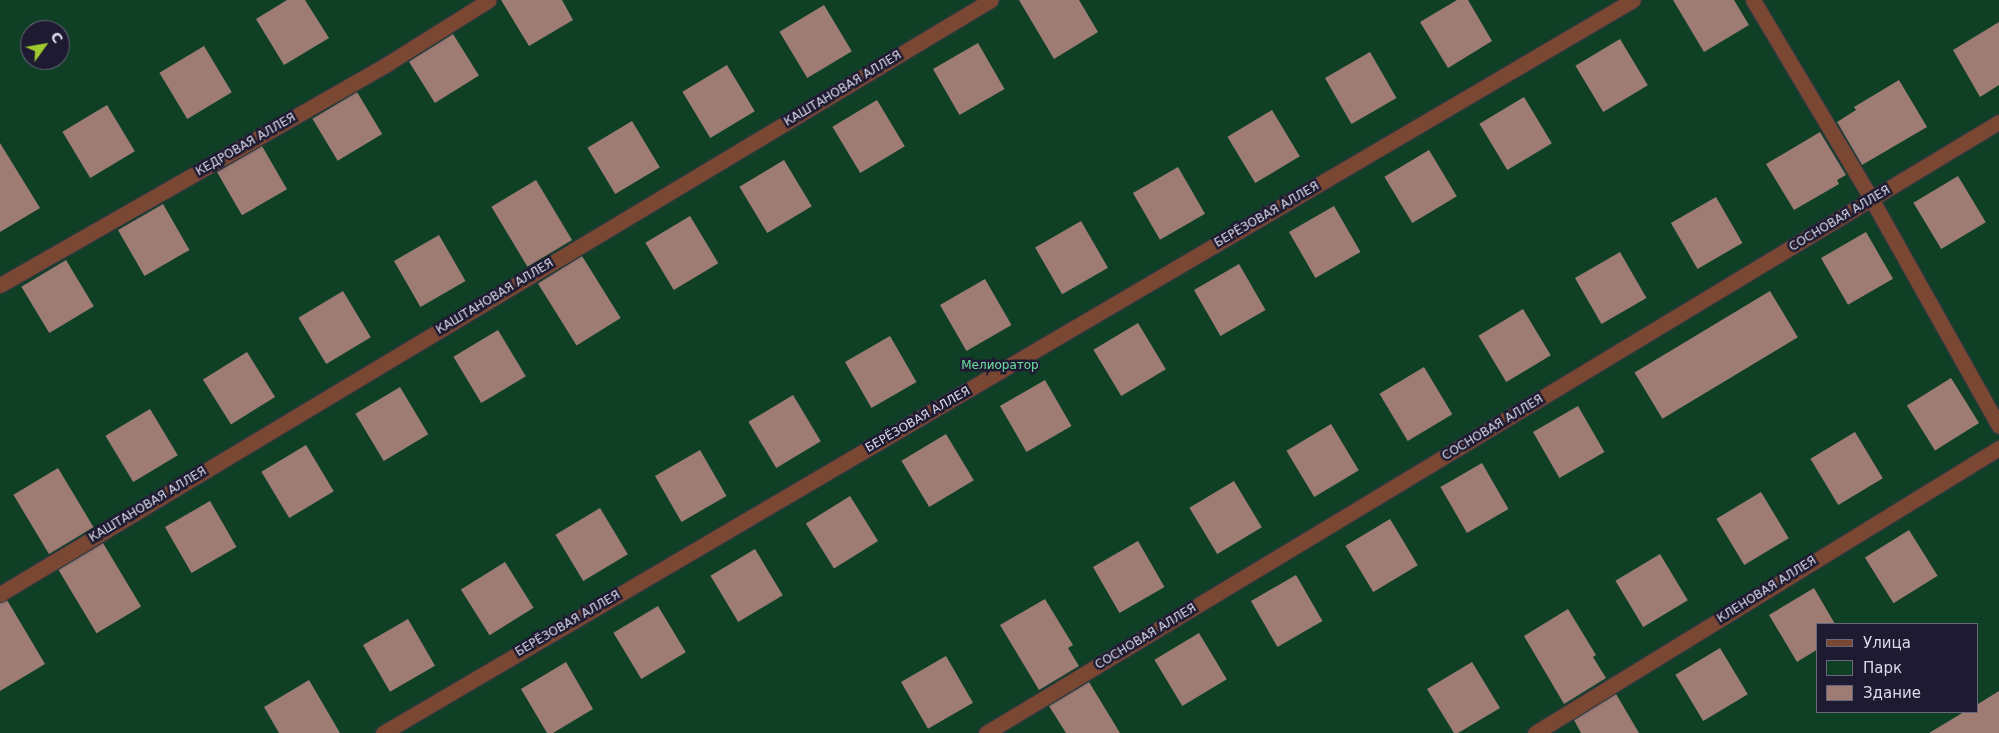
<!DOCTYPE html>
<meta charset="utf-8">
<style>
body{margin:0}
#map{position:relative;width:1999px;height:733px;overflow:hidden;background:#1d1a31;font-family:"DejaVu Sans",sans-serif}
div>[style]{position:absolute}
.green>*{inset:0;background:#0f4026}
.building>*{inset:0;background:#9e7c74;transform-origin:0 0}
.roads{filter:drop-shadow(0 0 1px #38354b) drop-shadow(0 0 1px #38354b)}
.street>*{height:15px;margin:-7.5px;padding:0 7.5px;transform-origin:7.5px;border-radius:7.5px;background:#7a4733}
span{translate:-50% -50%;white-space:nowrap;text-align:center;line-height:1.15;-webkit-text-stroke:5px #1d1a31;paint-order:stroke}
.street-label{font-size:12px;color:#dcdbeb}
.park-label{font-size:12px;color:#6ce09e}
.legend{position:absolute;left:1816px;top:623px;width:162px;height:90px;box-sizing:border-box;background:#1d1a31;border:1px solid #69677b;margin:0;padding:6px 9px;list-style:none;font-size:15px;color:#dcdbeb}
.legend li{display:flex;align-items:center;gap:10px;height:25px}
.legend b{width:25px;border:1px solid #69677b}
.north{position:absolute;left:20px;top:20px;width:50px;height:50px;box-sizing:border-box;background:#1d1a31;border:1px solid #69677b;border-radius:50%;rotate:58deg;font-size:14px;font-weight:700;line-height:20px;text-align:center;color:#dcdbeb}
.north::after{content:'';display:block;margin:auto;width:18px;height:22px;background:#9eca2f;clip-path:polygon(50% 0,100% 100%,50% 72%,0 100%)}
</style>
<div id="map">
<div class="green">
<div style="clip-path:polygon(evenodd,0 0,1999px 0,1999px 733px,0 733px,0 0,30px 30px,60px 30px,60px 60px,30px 60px,30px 30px,0 0,1818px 624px,1978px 624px,1978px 712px,1818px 712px,1818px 624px)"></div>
</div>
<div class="building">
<div style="clip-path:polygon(287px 0,305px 0,329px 38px,284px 65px,256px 19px)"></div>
<div style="clip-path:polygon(501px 0,562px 0,573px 20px,529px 46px)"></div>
<div style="clip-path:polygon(1019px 0,1079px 0,1098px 32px,1054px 59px)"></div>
<div style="clip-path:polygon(1457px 0,1468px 0,1492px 41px,1448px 68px,1420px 22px)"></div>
<div style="clip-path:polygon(1673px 0,1734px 0,1749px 25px,1704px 52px)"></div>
<div style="left:824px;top:5px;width:54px;height:52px;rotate:59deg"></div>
<div style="clip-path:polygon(1999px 22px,1999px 85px,1980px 97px,1953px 50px)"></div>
<div style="left:453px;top:34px;width:49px;height:52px;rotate:58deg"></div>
<div style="left:1620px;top:39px;width:54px;height:52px;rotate:59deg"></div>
<div style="left:978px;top:43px;width:53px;height:52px;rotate:60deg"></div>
<div style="left:204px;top:46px;width:54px;height:52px;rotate:59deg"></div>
<div style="left:1370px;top:52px;width:53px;height:52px;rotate:60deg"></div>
<div style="left:727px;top:65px;width:54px;height:52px;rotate:59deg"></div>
<div style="clip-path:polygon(1899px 80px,1927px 127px,1862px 165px,1837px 122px,1856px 110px,1854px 107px)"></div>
<div style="left:357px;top:92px;width:49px;height:52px;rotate:59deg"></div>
<div style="left:1524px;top:97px;width:54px;height:52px;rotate:59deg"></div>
<div style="left:877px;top:100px;width:54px;height:52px;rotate:59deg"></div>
<div style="left:107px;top:105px;width:54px;height:52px;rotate:59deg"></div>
<div style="left:1272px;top:110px;width:54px;height:52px;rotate:59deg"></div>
<div style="left:632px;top:121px;width:54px;height:52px;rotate:59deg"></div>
<div style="clip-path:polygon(1820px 132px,1846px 175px,1837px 180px,1839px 184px,1794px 210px,1766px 164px)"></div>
<div style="clip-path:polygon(0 143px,40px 208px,0 232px)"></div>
<div style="left:262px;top:146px;width:50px;height:52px;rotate:60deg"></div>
<div style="left:1429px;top:150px;width:54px;height:52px;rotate:59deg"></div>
<div style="left:784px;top:160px;width:54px;height:52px;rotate:59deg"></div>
<div style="left:1178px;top:167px;width:54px;height:52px;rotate:60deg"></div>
<div style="left:1958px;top:176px;width:54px;height:52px;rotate:59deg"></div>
<div style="left:536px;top:180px;width:70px;height:52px;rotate:59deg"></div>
<div style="left:1716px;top:197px;width:53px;height:52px;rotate:60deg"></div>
<div style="left:163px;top:204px;width:53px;height:52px;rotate:60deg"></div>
<div style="left:1334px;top:206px;width:53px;height:52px;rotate:60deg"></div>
<div style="left:690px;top:216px;width:55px;height:52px;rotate:59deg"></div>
<div style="left:1081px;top:221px;width:54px;height:53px;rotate:60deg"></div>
<div style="left:1866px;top:232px;width:54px;height:52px;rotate:60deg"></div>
<div style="left:439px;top:235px;width:53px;height:52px;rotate:60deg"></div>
<div style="left:1620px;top:252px;width:53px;height:52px;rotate:60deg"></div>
<div style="left:582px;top:256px;width:73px;height:52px;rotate:58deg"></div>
<div style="left:66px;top:260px;width:54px;height:52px;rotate:59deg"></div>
<div style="left:1239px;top:264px;width:53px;height:52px;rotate:60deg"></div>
<div style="left:985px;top:279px;width:53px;height:52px;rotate:60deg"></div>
<div style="left:343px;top:291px;width:54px;height:52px;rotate:59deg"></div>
<div style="left:1770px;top:291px;width:54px;height:158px;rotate:59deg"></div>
<div style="left:1523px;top:309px;width:54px;height:52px;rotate:59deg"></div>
<div style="left:1138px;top:323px;width:54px;height:52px;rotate:59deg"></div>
<div style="left:498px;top:330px;width:54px;height:52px;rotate:59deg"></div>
<div style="left:890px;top:336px;width:53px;height:52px;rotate:60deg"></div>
<div style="left:247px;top:352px;width:53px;height:52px;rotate:58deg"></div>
<div style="left:1424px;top:367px;width:55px;height:52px;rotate:59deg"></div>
<div style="left:1951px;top:378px;width:53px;height:52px;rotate:58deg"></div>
<div style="left:1045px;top:380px;width:53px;height:52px;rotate:60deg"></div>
<div style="left:400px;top:387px;width:55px;height:52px;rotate:59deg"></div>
<div style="left:793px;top:395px;width:54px;height:52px;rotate:59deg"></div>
<div style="left:1578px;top:406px;width:53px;height:52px;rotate:60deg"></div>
<div style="left:150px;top:409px;width:54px;height:52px;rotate:59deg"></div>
<div style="left:1331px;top:424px;width:54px;height:52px;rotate:59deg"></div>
<div style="left:1855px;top:432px;width:54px;height:52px;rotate:59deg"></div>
<div style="left:946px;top:434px;width:54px;height:52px;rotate:59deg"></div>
<div style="left:306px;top:445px;width:54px;height:52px;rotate:59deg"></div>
<div style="left:700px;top:450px;width:53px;height:52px;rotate:60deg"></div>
<div style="left:1482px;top:463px;width:53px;height:48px;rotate:60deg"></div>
<div style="left:58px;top:468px;width:69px;height:52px;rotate:59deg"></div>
<div style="left:1234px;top:481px;width:54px;height:52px;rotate:59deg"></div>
<div style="left:1761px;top:492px;width:54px;height:52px;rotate:59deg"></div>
<div style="left:850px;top:496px;width:53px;height:52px;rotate:58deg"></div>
<div style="left:210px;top:501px;width:53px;height:52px;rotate:60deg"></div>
<div style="left:600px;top:508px;width:54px;height:52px;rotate:59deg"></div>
<div style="left:1390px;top:519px;width:54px;height:52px;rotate:59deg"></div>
<div style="left:1909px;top:530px;width:54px;height:52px;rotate:58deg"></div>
<div style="left:1138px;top:541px;width:53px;height:52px;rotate:60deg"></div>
<div style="left:103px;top:543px;width:74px;height:52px;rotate:59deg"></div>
<div style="left:755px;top:549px;width:54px;height:52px;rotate:59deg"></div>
<div style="left:1660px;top:554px;width:54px;height:52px;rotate:59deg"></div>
<div style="left:505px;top:562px;width:54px;height:52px;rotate:58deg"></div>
<div style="left:1296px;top:575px;width:53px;height:52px;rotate:60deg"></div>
<div style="clip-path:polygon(1814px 588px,1835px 624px,1818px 624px,1818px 649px,1797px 662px,1769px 615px)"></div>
<div style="clip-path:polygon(1045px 599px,1073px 645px,1068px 648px,1079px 666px,1039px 690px,1000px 625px)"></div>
<div style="clip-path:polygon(7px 600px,45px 664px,0 691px,0 603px)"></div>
<div style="left:658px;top:606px;width:54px;height:52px;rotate:59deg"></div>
<div style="clip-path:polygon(1568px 609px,1596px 655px,1593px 657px,1606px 678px,1564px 704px,1524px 636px)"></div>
<div style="left:408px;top:619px;width:54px;height:52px;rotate:60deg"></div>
<div style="left:1199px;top:633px;width:54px;height:52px;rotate:59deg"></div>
<div style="left:1720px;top:648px;width:54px;height:52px;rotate:59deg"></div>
<div style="left:946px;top:656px;width:54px;height:52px;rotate:60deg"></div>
<div style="clip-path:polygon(566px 662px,593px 709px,553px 733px,547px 733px,521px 689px)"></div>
<div style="clip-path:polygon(1472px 662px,1500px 708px,1458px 733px,1454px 733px,1427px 689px)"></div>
<div style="clip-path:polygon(309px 680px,340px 733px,279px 733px,264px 707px)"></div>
<div style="clip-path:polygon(1089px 682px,1120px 733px,1066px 733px,1049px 706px)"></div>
<div style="clip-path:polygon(1999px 691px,1999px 733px,1929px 733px,1964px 712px,1978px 712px,1978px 704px)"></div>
<div style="clip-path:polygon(1616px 694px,1639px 733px,1581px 733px,1574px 720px)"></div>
</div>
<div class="roads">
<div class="street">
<div style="left:1753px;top:0;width:233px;rotate:59.2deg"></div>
<div style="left:1872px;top:200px;width:259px;rotate:60.7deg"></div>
<div style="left:0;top:285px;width:446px;rotate:-29.7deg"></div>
<div style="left:387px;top:64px;width:120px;rotate:-32.1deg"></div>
<div style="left:0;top:594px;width:1155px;rotate:-30.94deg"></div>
<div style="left:383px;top:733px;width:1449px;rotate:-30.39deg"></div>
<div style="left:986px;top:733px;width:1183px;rotate:-31.1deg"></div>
<div style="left:1535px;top:733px;width:545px;rotate:-31.56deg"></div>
</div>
</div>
<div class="street-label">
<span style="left:843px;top:89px;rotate:-31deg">КАШТАНОВАЯ АЛЛЕЯ</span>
<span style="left:246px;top:145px;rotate:-30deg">КЕДРОВАЯ АЛЛЕЯ</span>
<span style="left:1267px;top:215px;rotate:-30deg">БЕРЁЗОВАЯ АЛЛЕЯ</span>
<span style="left:1840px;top:219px;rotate:-31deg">СОСНОВАЯ АЛЛЕЯ</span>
<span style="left:495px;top:297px;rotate:-31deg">КАШТАНОВАЯ АЛЛЕЯ</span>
<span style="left:918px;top:420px;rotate:-30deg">БЕРЁЗОВАЯ АЛЛЕЯ</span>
<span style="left:1493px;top:428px;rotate:-31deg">СОСНОВАЯ АЛЛЕЯ</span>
<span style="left:148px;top:505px;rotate:-31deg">КАШТАНОВАЯ АЛЛЕЯ</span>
<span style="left:1767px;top:590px;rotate:-32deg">КЛЕНОВАЯ АЛЛЕЯ</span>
<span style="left:568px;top:624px;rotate:-30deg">БЕРЁЗОВАЯ АЛЛЕЯ</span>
<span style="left:1146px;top:637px;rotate:-31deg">СОСНОВАЯ АЛЛЕЯ</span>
</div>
<div class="park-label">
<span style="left:1000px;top:366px">Мелиоратор</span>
</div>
<ul class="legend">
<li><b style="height:6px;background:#7a4733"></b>Улица</li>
<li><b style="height:14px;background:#0f4026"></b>Парк</li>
<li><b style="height:14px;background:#9e7c74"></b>Здание</li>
</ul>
<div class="north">С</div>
</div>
